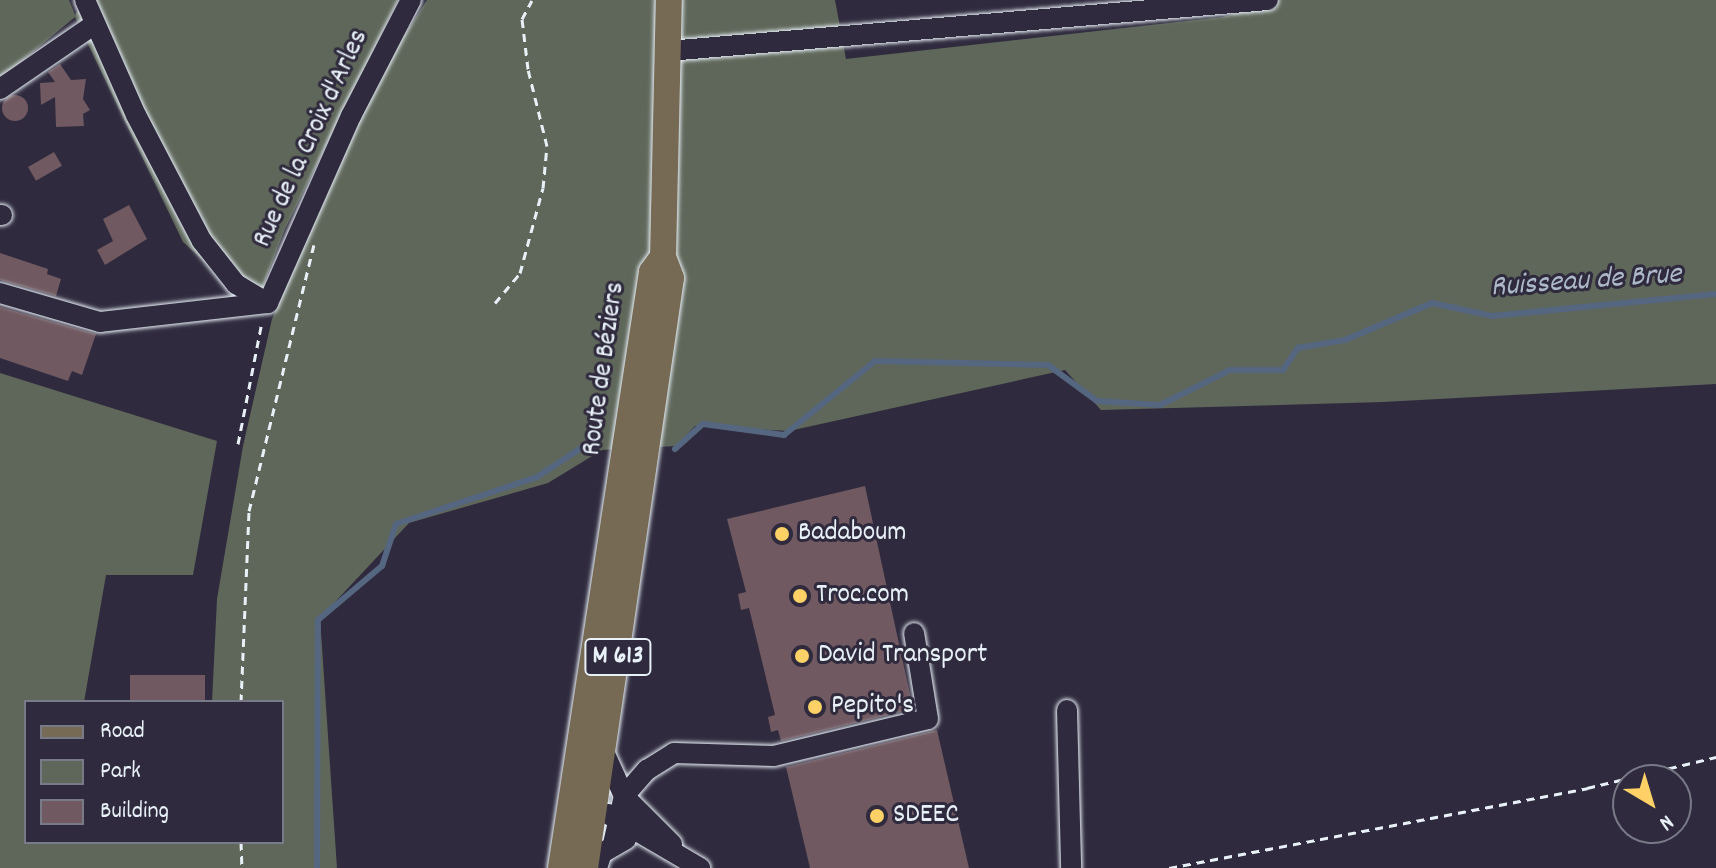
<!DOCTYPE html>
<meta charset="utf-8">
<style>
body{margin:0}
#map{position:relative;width:1716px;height:868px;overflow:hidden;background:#2f2a3d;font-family:Dekko,sans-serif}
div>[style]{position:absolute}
.green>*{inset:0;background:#5f675a}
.stream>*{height:6px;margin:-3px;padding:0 3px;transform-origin:3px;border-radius:3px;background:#556680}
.building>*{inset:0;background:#705960;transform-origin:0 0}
.round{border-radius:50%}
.path>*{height:3px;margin-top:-1.5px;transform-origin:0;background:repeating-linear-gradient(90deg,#e8f1f8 0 8px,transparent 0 14px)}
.roads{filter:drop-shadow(0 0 2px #e8f1f8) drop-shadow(0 0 2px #e8f1f8)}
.minor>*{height:20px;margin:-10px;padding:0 10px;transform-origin:10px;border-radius:10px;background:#2f2a3d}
.major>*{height:26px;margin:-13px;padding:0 13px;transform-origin:13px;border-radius:13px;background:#766a54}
.dots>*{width:22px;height:22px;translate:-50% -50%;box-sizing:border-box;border:4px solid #2f2a3d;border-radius:50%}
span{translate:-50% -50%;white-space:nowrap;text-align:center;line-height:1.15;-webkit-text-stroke:6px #2f2a3d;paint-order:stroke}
.shield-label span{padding:2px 6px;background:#2f2a3d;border:2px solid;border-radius:6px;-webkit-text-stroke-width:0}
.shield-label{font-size:26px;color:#e8f1f8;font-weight:700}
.street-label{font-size:28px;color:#e8f1f8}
.poi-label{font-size:28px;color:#e8f1f8}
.left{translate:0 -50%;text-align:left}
.water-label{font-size:30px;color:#adb9c8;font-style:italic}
.legend{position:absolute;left:24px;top:700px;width:260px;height:144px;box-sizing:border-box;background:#2f2a3d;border:2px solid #797a88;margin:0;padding:10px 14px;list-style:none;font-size:24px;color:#e8f1f8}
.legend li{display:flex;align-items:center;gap:16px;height:40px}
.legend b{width:40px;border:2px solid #797a88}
.north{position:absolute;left:1612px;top:764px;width:80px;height:80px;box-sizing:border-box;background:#2f2a3d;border:2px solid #797a88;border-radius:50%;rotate:142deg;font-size:22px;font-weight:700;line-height:32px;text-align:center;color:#e8f1f8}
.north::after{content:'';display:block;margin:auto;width:28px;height:36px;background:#ffd166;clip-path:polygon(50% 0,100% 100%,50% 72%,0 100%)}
</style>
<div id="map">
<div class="green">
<div style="clip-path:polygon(0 0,69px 0,75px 15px,84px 0,398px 0,285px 229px,255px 307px,183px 242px,75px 17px,0 79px)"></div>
<div style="clip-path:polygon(427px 0,835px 0,846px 59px,1223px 17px,1280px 0,1716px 0,1716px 384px,1383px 402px,1101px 410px,1065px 370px,789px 431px,695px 426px,676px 446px,602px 450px,548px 483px,409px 523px,320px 618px,337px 868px,0 868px,0 373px,217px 441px,193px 575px,106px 575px,84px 702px,26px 702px,26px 842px,282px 842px,282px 702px,212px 702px,217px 599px,243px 446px,272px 319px,343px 153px,392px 55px)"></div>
</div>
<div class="stream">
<div style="left:675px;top:449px;width:38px;rotate:-42deg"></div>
<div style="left:703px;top:424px;width:82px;rotate:7.7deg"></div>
<div style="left:784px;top:435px;width:117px;rotate:-39.1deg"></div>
<div style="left:875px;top:361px;width:173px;rotate:1.3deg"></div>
<div style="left:1048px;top:365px;width:61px;rotate:36.3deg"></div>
<div style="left:1097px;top:401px;width:63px;rotate:3.6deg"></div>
<div style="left:1160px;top:405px;width:78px;rotate:-26.6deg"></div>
<div style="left:1230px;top:370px;width:53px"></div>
<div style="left:1283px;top:370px;width:27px;rotate:-56deg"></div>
<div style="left:1298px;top:348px;width:48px;rotate:-9.7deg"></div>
<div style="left:1345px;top:340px;width:95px;rotate:-23deg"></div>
<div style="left:1432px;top:303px;width:61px;rotate:12.2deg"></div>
<div style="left:1492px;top:316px;width:225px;rotate:-5.6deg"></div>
<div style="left:317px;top:868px;width:248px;rotate:-89.8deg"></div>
<div style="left:318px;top:620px;width:84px;rotate:-40.2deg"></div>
<div style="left:382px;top:566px;width:44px;rotate:-71.6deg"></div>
<div style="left:396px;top:524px;width:149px;rotate:-18.4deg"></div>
<div style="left:537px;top:477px;width:73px;rotate:-33.3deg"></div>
</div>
<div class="building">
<div style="clip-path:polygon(60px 64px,71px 80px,86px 79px,83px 99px,90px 110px,83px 114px,84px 126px,56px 127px,55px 97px,41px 105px,40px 83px,55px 82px,48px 72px)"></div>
<div class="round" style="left:2px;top:95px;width:26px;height:26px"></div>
<div style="left:54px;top:152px;width:16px;height:30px;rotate:60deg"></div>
<div style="clip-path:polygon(129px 205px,147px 239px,105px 265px,97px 250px,113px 241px,103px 219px)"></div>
<div style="clip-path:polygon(0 253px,48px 269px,47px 274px,61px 279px,56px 296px,0 280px)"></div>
<div style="clip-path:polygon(0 307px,96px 334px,82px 375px,72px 371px,68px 381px,0 358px)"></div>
<div style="clip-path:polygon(865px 486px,913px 709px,781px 741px,778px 730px,771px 732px,768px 717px,775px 715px,749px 608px,741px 610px,738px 594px,746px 592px,727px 519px)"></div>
<div style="left:205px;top:675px;width:27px;height:75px;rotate:90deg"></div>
<div style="clip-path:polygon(937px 730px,969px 868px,810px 868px,786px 767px)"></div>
</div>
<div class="path">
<div style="left:495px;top:303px;width:39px;rotate:-50deg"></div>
<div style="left:520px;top:273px;width:88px;rotate:-74.9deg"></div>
<div style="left:543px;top:188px;width:42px;rotate:-84.6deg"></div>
<div style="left:547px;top:146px;width:79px;rotate:-103.9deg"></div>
<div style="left:528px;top:69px;width:50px;rotate:-96.8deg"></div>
<div style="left:522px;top:19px;width:21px;rotate:-62deg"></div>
<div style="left:238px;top:444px;width:124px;rotate:-78.9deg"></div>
<div style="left:241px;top:702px;width:191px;rotate:-87.6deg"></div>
<div style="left:249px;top:511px;width:274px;rotate:-76.3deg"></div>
<div style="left:241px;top:842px;width:26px;rotate:88deg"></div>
<div style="left:1169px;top:868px;width:426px;rotate:-10.8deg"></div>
<div style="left:1587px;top:788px;width:133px;rotate:-13.5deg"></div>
</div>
<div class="roads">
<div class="minor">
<div style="left:85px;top:0;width:126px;rotate:66.1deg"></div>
<div style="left:136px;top:115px;width:142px;rotate:62.4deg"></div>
<div style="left:202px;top:241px;width:55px;rotate:51.7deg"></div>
<div style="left:236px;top:284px;width:37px;rotate:31deg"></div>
<div style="left:668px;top:51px;width:602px;rotate:-4.86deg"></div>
<div style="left:0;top:89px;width:115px;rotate:-34.4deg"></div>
<div style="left:0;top:215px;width:2px"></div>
<div style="left:0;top:293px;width:104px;rotate:16.2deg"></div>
<div style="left:100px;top:322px;width:169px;rotate:-6.5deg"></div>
<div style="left:268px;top:303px;width:205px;rotate:-66.1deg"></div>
<div style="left:351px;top:116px;width:131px;rotate:-62.7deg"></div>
<div style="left:1067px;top:710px;width:158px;rotate:88.5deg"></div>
<div style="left:604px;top:752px;width:48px;rotate:65.6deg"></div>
<div style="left:624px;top:796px;width:68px;rotate:45deg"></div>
<div style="left:608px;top:814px;width:107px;rotate:30.4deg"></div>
<div style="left:613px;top:844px;width:49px;rotate:-77.1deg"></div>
<div style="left:624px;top:796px;width:35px;rotate:-49deg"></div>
<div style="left:647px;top:770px;width:32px;rotate:-32deg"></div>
<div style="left:674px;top:753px;width:100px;rotate:1.7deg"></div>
<div style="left:774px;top:756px;width:158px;rotate:-13.5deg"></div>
<div style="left:928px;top:719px;width:87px;rotate:-99.2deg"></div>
<div style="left:597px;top:868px;width:16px;rotate:-72deg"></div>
<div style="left:602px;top:853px;width:28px;rotate:-30deg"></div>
</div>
<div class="major">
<div style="left:561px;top:868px;width:603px;rotate:-81.32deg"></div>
<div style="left:652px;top:272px;width:19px;rotate:-54deg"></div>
<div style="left:585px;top:868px;width:596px;rotate:-81.71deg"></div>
<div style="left:671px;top:278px;width:22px;rotate:-111deg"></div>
<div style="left:663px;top:257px;width:257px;rotate:-88.7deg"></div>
</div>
</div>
<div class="dots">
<div style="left:782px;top:534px;background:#ffd166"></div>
<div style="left:800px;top:596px;background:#ffd166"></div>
<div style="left:802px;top:656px;background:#ffd166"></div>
<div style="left:815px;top:707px;background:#ffd166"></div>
<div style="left:877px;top:816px;background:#ffd166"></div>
</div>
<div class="shield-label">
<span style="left:618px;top:657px">M 613</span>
</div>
<div class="street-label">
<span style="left:312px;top:139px;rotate:-65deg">Rue de la Croix d'Arles</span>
<span style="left:605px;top:369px;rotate:-82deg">Route de Béziers</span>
</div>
<div class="poi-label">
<span class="left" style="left:798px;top:534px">Badaboum</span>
<span class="left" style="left:816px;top:596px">Troc.com</span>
<span class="left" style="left:818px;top:656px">David Transport</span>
<span class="left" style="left:831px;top:707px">Pepito's</span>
<span class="left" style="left:893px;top:816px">SDEEC</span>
</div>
<div class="water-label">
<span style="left:1586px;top:283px;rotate:-4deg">Ruisseau de Brue</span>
</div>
<ul class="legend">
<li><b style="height:10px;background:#766a54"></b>Road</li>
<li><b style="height:22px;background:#5f675a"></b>Park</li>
<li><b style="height:22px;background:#705960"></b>Building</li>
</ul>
<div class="north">N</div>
</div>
